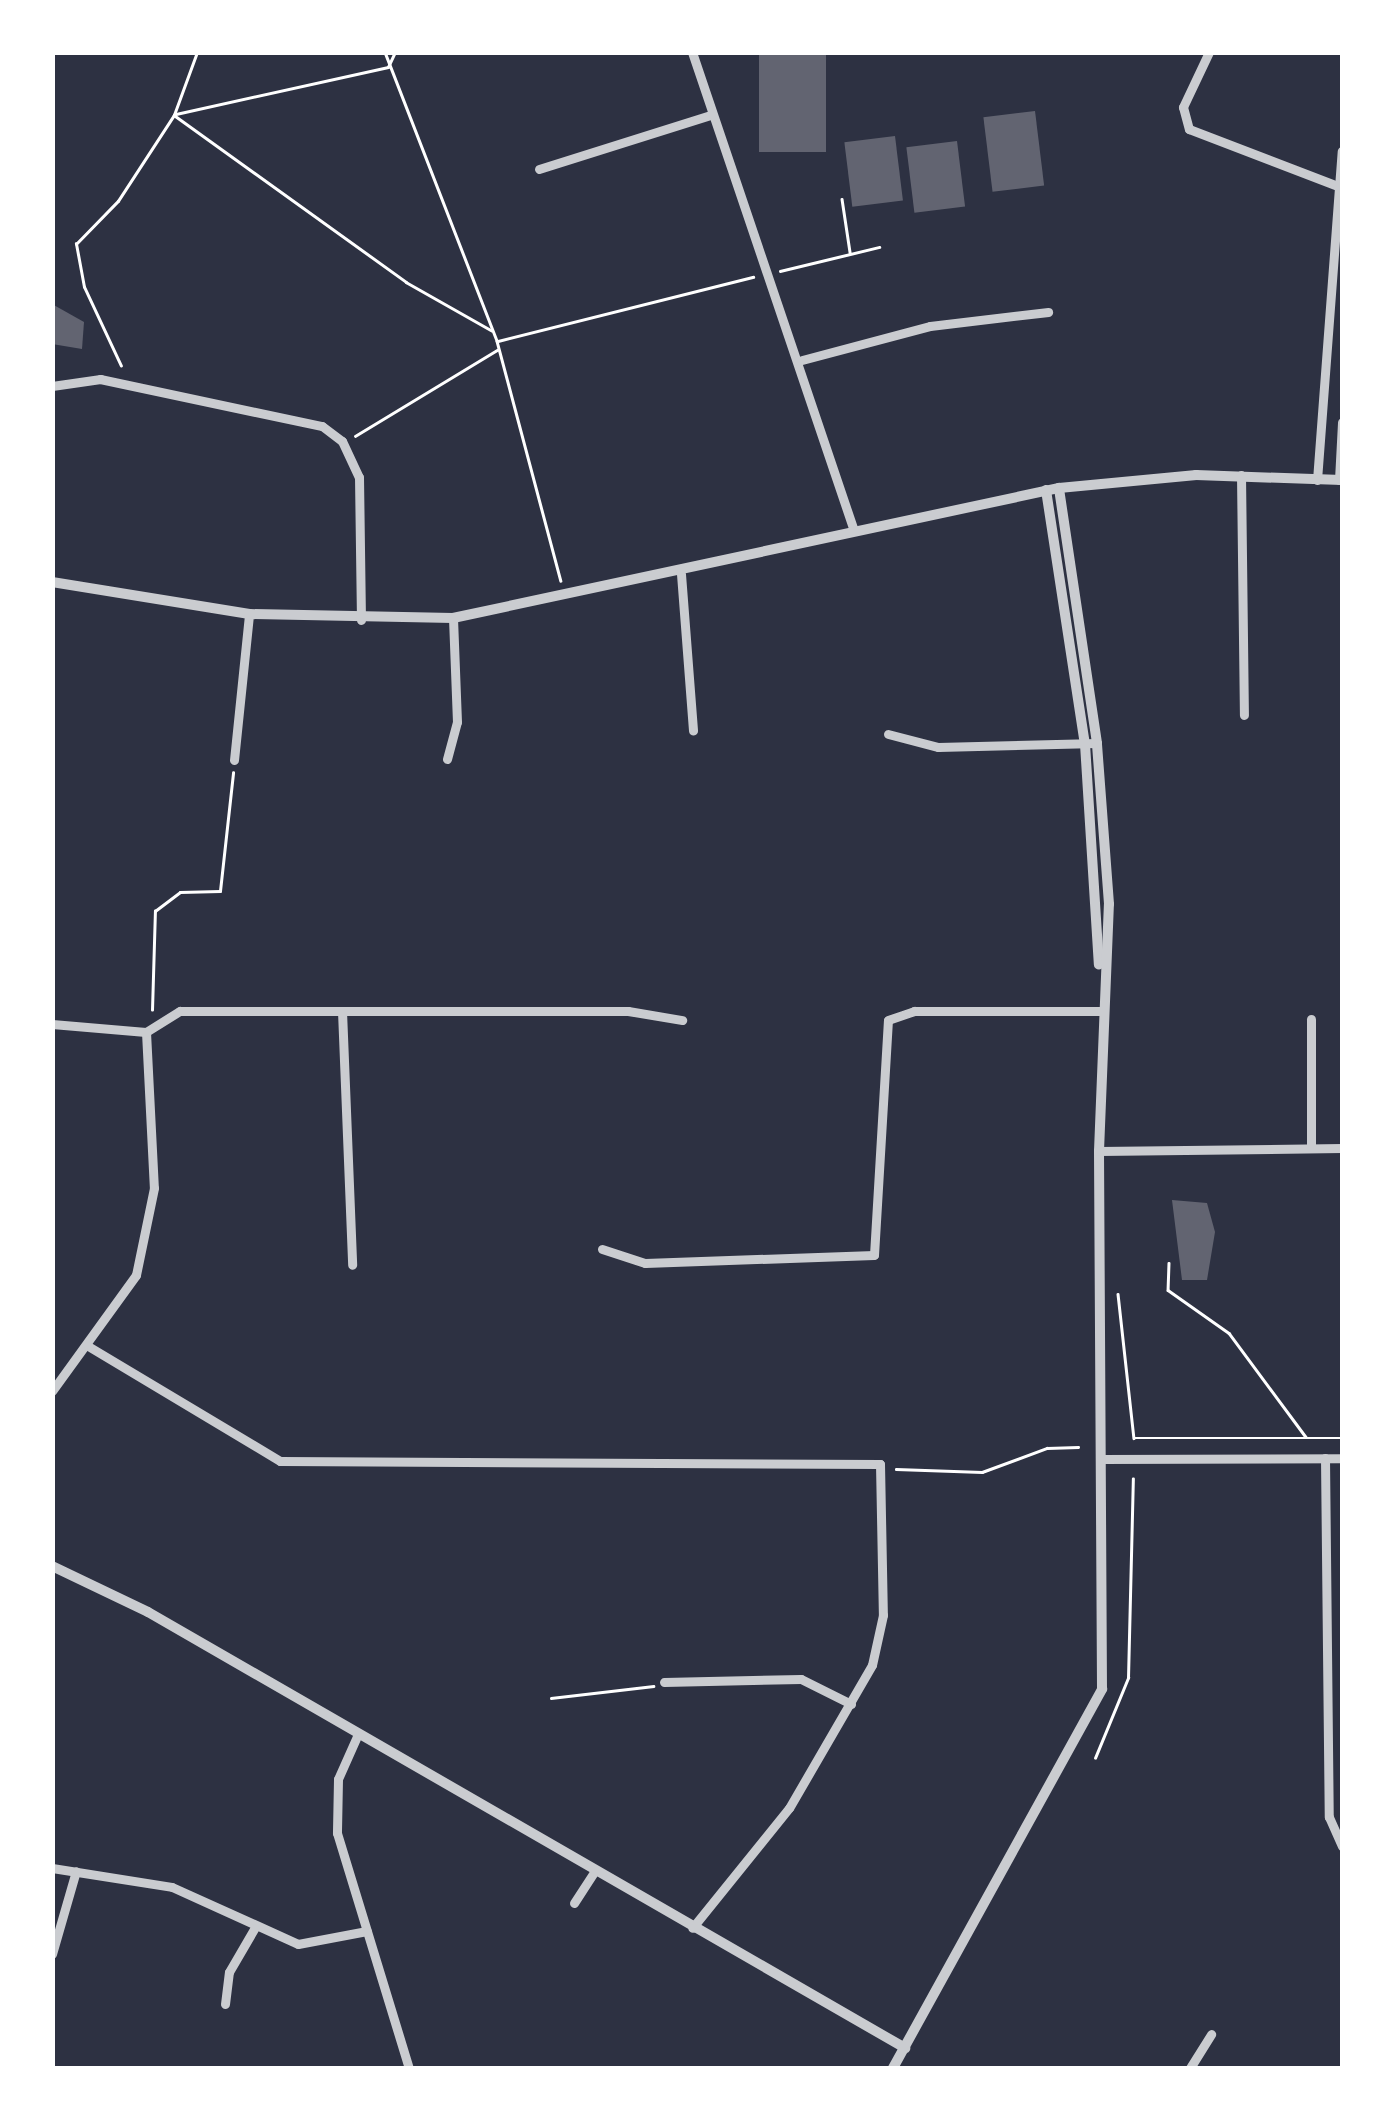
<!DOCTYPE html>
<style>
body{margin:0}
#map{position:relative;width:1395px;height:2121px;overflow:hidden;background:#2d3142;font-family:"Work Sans",sans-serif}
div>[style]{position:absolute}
.building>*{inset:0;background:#626471;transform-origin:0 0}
.path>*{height:2.5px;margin:-1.25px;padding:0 1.25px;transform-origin:1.25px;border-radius:1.25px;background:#fff}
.minor>*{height:9px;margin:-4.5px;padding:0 4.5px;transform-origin:4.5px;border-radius:4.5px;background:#caccd0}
.tertiary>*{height:10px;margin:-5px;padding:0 5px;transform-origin:5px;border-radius:5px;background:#caccd0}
span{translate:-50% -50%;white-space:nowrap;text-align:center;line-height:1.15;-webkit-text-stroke:9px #fff;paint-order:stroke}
.frame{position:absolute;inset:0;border:55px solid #fff;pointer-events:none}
</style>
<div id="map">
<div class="building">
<div style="left:759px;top:52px;width:67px;height:100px"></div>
<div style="left:1035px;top:111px;width:75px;height:52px;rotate:83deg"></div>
<div style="left:895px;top:136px;width:65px;height:51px;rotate:83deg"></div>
<div style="left:957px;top:141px;width:66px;height:51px;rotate:83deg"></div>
<div style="clip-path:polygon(52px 304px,84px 322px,82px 349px,52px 344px)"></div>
<div style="clip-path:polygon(1172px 1200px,1207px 1203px,1215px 1232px,1207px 1280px,1182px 1280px)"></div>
</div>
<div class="path">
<div style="left:385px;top:52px;width:310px;rotate:68.8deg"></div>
<div style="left:497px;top:341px;width:248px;rotate:75.1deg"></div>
<div style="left:176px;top:114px;width:217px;rotate:-12.5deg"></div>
<div style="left:388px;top:67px;width:17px;rotate:-65deg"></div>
<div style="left:174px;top:115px;width:286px;rotate:35.7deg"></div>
<div style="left:406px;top:282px;width:98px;rotate:29.5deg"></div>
<div style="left:842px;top:199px;width:54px;rotate:81.4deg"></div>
<div style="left:780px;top:271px;width:102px;rotate:-13.6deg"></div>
<div style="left:498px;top:341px;width:263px;rotate:-14.1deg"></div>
<div style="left:121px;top:366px;width:87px;rotate:-115.1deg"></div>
<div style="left:84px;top:287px;width:44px;rotate:-100.5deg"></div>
<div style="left:76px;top:244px;width:60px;rotate:-45.7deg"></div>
<div style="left:118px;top:201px;width:103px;rotate:-56.9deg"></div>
<div style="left:174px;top:115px;width:67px;rotate:-69.9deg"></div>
<div style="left:355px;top:436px;width:166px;rotate:-31.2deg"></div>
<div style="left:152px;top:1010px;width:99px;rotate:-88.3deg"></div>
<div style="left:155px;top:911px;width:31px;rotate:-37deg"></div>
<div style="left:180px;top:892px;width:40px;rotate:-1.4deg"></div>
<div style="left:220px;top:891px;width:119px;rotate:-83.7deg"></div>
<div style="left:1169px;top:1263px;width:27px;rotate:92deg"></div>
<div style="left:1168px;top:1290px;width:75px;rotate:35.2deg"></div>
<div style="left:1229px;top:1333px;width:129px;rotate:53.5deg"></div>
<div style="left:1118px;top:1294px;width:145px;rotate:83.7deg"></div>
<div style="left:1134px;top:1438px;width:208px"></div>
<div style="left:896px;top:1469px;width:86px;rotate:2deg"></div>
<div style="left:982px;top:1472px;width:69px;rotate:-20.3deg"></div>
<div style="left:1047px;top:1448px;width:31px;rotate:-2deg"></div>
<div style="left:551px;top:1698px;width:103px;rotate:-6.7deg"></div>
<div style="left:1095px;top:1758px;width:87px;rotate:-67.6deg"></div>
<div style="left:1128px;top:1678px;width:199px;rotate:-88.6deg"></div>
</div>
<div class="minor">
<div style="left:692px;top:52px;width:502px;rotate:71.31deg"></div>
<div style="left:1209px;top:52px;width:61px;rotate:115.3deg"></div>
<div style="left:1183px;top:107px;width:23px;rotate:75deg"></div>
<div style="left:1189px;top:129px;width:162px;rotate:21deg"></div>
<div style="left:539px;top:169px;width:179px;rotate:-17.5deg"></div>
<div style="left:802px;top:360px;width:132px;rotate:-14.9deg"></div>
<div style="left:930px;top:326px;width:119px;rotate:-6.8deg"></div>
<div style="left:52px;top:386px;width:49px;rotate:-8.3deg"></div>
<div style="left:100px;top:379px;width:227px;rotate:12deg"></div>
<div style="left:322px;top:426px;width:25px;rotate:37deg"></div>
<div style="left:342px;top:441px;width:40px;rotate:65deg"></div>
<div style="left:359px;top:477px;width:143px;rotate:89.2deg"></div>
<div style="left:1241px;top:475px;width:240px;rotate:89.3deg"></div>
<div style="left:1317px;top:480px;width:330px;rotate:-85.7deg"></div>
<div style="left:1339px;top:480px;width:58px;rotate:-87deg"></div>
<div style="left:681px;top:574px;width:157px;rotate:85.6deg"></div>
<div style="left:888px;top:734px;width:52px;rotate:14.6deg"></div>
<div style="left:938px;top:747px;width:159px;rotate:-1.4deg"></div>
<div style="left:447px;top:759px;width:38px;rotate:-75deg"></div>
<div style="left:457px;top:722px;width:104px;rotate:-92.2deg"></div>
<div style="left:234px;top:760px;width:147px;rotate:-84.1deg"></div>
<div style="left:342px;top:1011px;width:254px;rotate:87.7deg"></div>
<div style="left:1311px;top:1019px;width:129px;rotate:90deg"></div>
<div style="left:52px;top:1024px;width:94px;rotate:4.9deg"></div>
<div style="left:146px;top:1032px;width:156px;rotate:87.1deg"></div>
<div style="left:154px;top:1188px;width:89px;rotate:101.7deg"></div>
<div style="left:136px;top:1275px;width:143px;rotate:125.9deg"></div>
<div style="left:146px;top:1032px;width:40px;rotate:-32deg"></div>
<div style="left:180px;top:1011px;width:448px"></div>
<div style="left:628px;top:1011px;width:55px;rotate:9.5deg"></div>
<div style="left:1099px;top:1151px;width:243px;rotate:-0.7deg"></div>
<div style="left:602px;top:1249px;width:45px;rotate:18deg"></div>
<div style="left:645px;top:1263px;width:229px;rotate:-2deg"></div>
<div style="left:874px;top:1255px;width:235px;rotate:-86.6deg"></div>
<div style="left:888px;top:1020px;width:28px;rotate:-19deg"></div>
<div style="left:914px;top:1011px;width:187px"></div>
<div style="left:88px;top:1346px;width:224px;rotate:30.9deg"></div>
<div style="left:280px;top:1461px;width:600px;rotate:0.29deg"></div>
<div style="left:880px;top:1464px;width:151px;rotate:88.9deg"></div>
<div style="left:883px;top:1615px;width:51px;rotate:102.4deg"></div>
<div style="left:872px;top:1665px;width:165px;rotate:120.1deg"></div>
<div style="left:789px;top:1808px;width:154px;rotate:128.9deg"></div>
<div style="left:1325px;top:1458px;width:359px;rotate:89.4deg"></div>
<div style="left:1329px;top:1817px;width:32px;rotate:66deg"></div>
<div style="left:1102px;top:1459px;width:240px;rotate:-0.2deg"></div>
<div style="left:664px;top:1682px;width:137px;rotate:-1.3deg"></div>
<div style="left:801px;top:1679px;width:56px;rotate:26.6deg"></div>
<div style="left:358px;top:1734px;width:49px;rotate:114deg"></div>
<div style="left:338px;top:1779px;width:54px;rotate:91.1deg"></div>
<div style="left:337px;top:1833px;width:246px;rotate:73deg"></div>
<div style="left:52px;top:1868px;width:121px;rotate:9deg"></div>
<div style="left:172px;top:1887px;width:138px;rotate:24.3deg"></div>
<div style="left:298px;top:1944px;width:70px;rotate:-10.7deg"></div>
<div style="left:574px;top:1903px;width:38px;rotate:-57deg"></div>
<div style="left:52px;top:1954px;width:86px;rotate:-73.9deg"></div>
<div style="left:225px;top:2004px;width:32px;rotate:-83deg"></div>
<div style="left:229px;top:1972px;width:50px;rotate:-59.8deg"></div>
<div style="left:1190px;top:2068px;width:40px;rotate:-58deg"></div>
</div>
<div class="tertiary">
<div style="left:1046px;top:490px;width:257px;rotate:81.3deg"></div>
<div style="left:1085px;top:744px;width:221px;rotate:86.4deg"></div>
<div style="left:52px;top:582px;width:200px;rotate:9.2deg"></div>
<div style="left:249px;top:614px;width:204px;rotate:1.1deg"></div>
<div style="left:453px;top:618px;width:620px;rotate:-12.11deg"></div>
<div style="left:1059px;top:488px;width:138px;rotate:-5.4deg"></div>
<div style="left:1196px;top:475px;width:146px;rotate:2deg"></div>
<div style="left:52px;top:1566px;width:106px;rotate:25.6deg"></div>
<div style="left:148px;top:1612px;width:874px;rotate:29.94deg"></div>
<div style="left:893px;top:2068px;width:433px;rotate:-61.1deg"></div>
<div style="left:1102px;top:1689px;width:538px;rotate:-90.32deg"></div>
<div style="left:1099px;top:1151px;width:247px;rotate:-87.7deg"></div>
<div style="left:1109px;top:904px;width:161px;rotate:-94.3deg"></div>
<div style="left:1097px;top:743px;width:258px;rotate:-98.5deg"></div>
</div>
<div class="frame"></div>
</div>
